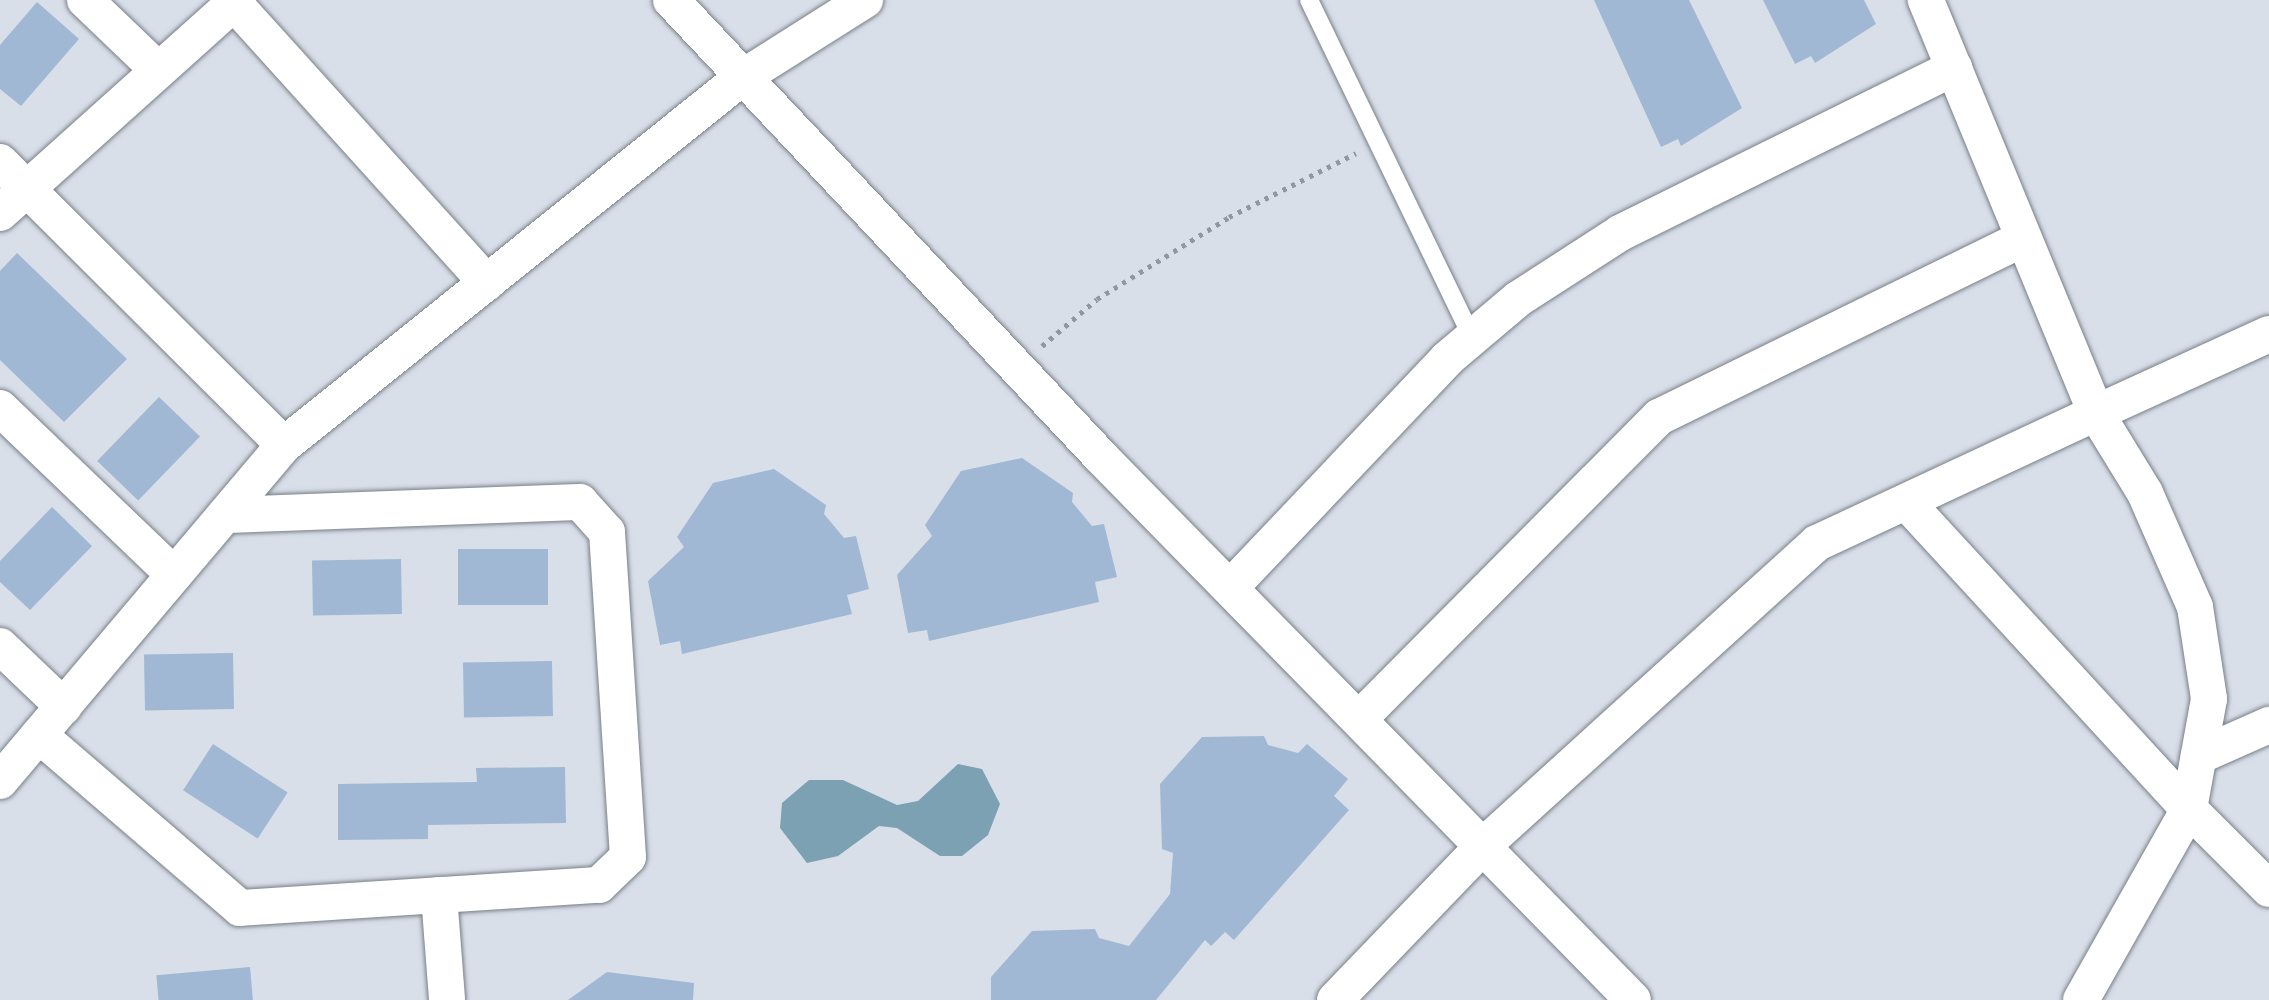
<!DOCTYPE html>
<style>
body{margin:0}
#map{position:relative;width:2269px;height:1000px;overflow:hidden;background:#d8dfe9;font-family:Raleway,sans-serif}
div>[style]{position:absolute}
.water>*{inset:0;background:#7ca1b3}
.building>*{inset:0;background:#a0b8d4;transform-origin:0 0}
.path>*{height:5px;margin-top:-2.5px;transform-origin:0;background:repeating-linear-gradient(90deg,#92979f 0 4px,transparent 0 10px)}
.roads{filter:drop-shadow(0 0 2px #787f87) drop-shadow(0 0 2px #787f87)}
.lane>*{height:18px;margin:-9px;padding:0 9px;transform-origin:9px;border-radius:9px;background:#fff}
.street>*{height:36px;margin:-18px;padding:0 18px;transform-origin:18px;border-radius:18px;background:#fff}
span{translate:-50% -50%;white-space:nowrap;text-align:center;line-height:1.15;-webkit-text-stroke:6px #fff;paint-order:stroke}
</style>
<div id="map">
<div class="water">
<div style="clip-path:polygon(958px 764px,982px 769px,1000px 804px,988px 835px,962px 856px,940px 856px,897px 828px,879px 826px,838px 856px,807px 863px,780px 828px,782px 803px,809px 780px,843px 780px,897px 805px,918px 801px)"></div>
</div>
<div class="building">
<div style="clip-path:polygon(1594px 0,1689px 0,1742px 108px,1681px 146px,1678px 139px,1661px 147px)"></div>
<div style="clip-path:polygon(1763px 0,1864px 0,1876px 24px,1815px 63px,1811px 56px,1795px 64px)"></div>
<div style="clip-path:polygon(37px 2px,79px 39px,21px 106px,0 89px,0 45px)"></div>
<div style="clip-path:polygon(17px 253px,127px 359px,64px 422px,0 360px,0 271px)"></div>
<div style="left:159px;top:397px;width:57px;height:89px;rotate:44deg"></div>
<div style="clip-path:polygon(1022px 458px,1073px 493px,1072px 502px,1092px 526px,1104px 524px,1117px 577px,1095px 582px,1099px 602px,929px 641px,927px 630px,908px 633px,897px 575px,932px 536px,925px 525px,961px 471px)"></div>
<div style="clip-path:polygon(774px 469px,826px 505px,824px 514px,844px 538px,856px 536px,869px 589px,847px 595px,852px 614px,682px 654px,680px 641px,660px 645px,648px 581px,684px 547px,677px 537px,713px 483px)"></div>
<div style="clip-path:polygon(52px 507px,92px 546px,30px 610px,0 582px,0 561px)"></div>
<div style="left:548px;top:549px;width:56px;height:90px;rotate:90deg"></div>
<div style="left:401px;top:559px;width:55px;height:89px;rotate:89deg"></div>
<div style="left:233px;top:653px;width:56px;height:89px;rotate:89deg"></div>
<div style="left:552px;top:661px;width:55px;height:89px;rotate:89deg"></div>
<div style="clip-path:polygon(1264px 736px,1268px 745px,1298px 753px,1307px 744px,1348px 779px,1334px 796px,1349px 810px,1234px 940px,1225px 932px,1211px 946px,1205px 940px,1156px 1000px,991px 1000px,991px 977px,1032px 931px,1095px 929px,1099px 938px,1129px 946px,1170px 894px,1173px 853px,1162px 849px,1160px 784px,1202px 737px)"></div>
<div style="left:213px;top:744px;width:89px;height:55px;rotate:33deg"></div>
<div style="clip-path:polygon(565px 767px,566px 823px,428px 825px,428px 839px,338px 840px,338px 784px,477px 782px,476px 768px)"></div>
<div style="left:250px;top:967px;width:33px;height:94px;rotate:85deg"></div>
<div style="clip-path:polygon(607px 972px,694px 983px,693px 1000px,568px 1000px)"></div>
</div>
<div class="path">
<div style="left:1042px;top:346px;width:72px;rotate:-40.5deg"></div>
<div style="left:1097px;top:299px;width:155px;rotate:-31.8deg"></div>
<div style="left:1229px;top:217px;width:142px;rotate:-26.7deg"></div>
</div>
<div class="roads">
<div class="lane">
<div style="left:1309px;top:0;width:372px;rotate:64.2deg"></div>
</div>
<div class="street">
<div style="left:85px;top:0;width:101px;rotate:43.8deg"></div>
<div style="left:671px;top:0;width:627px;rotate:46.74deg"></div>
<div style="left:1101px;top:457px;width:760px;rotate:45.59deg"></div>
<div style="left:234px;top:3px;width:377px;rotate:47.9deg"></div>
<div style="left:0;top:162px;width:401px;rotate:44.9deg"></div>
<div style="left:0;top:213px;width:319px;rotate:-41.9deg"></div>
<div style="left:2269px;top:334px;width:190px;rotate:155.5deg"></div>
<div style="left:2096px;top:413px;width:94px;rotate:58.5deg"></div>
<div style="left:2145px;top:493px;width:124px;rotate:66.3deg"></div>
<div style="left:2195px;top:607px;width:93px;rotate:81.3deg"></div>
<div style="left:2209px;top:699px;width:112px;rotate:100.3deg"></div>
<div style="left:2189px;top:809px;width:113px;rotate:45deg"></div>
<div style="left:0;top:408px;width:241px;rotate:43.8deg"></div>
<div style="left:1909px;top:505px;width:413px;rotate:47.4deg"></div>
<div style="left:2189px;top:809px;width:219px;rotate:119.5deg"></div>
<div style="left:1230px;top:588px;width:315px;rotate:-46.5deg"></div>
<div style="left:1447px;top:359px;width:93px;rotate:-40.2deg"></div>
<div style="left:1518px;top:299px;width:121px;rotate:-32.9deg"></div>
<div style="left:1620px;top:233px;width:373px;rotate:-26.3deg"></div>
<div style="left:0;top:646px;width:88px;rotate:43.6deg"></div>
<div style="left:1359px;top:719px;width:426px;rotate:-45.2deg"></div>
<div style="left:1659px;top:417px;width:404px;rotate:-26.1deg"></div>
<div style="left:39px;top:735px;width:265px;rotate:40.7deg"></div>
<div style="left:240px;top:908px;width:360px;rotate:-3.7deg"></div>
<div style="left:599px;top:885px;width:40px;rotate:-44deg"></div>
<div style="left:628px;top:857px;width:326px;rotate:-93.7deg"></div>
<div style="left:607px;top:532px;width:40px;rotate:-132deg"></div>
<div style="left:580px;top:502px;width:355px;rotate:177.9deg"></div>
<div style="left:2199px;top:756px;width:77px;rotate:-23.9deg"></div>
<div style="left:0;top:781px;width:440px;rotate:-49.8deg"></div>
<div style="left:284px;top:445px;width:585px;rotate:-38.75deg"></div>
<div style="left:740px;top:79px;width:148px;rotate:-32.3deg"></div>
<div style="left:439px;top:895px;width:105px;rotate:85.6deg"></div>
<div style="left:1335px;top:1000px;width:216px;rotate:-46.1deg"></div>
<div style="left:1485px;top:844px;width:448px;rotate:-42.2deg"></div>
<div style="left:1817px;top:543px;width:308px;rotate:-25deg"></div>
<div style="left:2096px;top:413px;width:447px;rotate:-112.4deg"></div>
</div>
</div>
</div>
